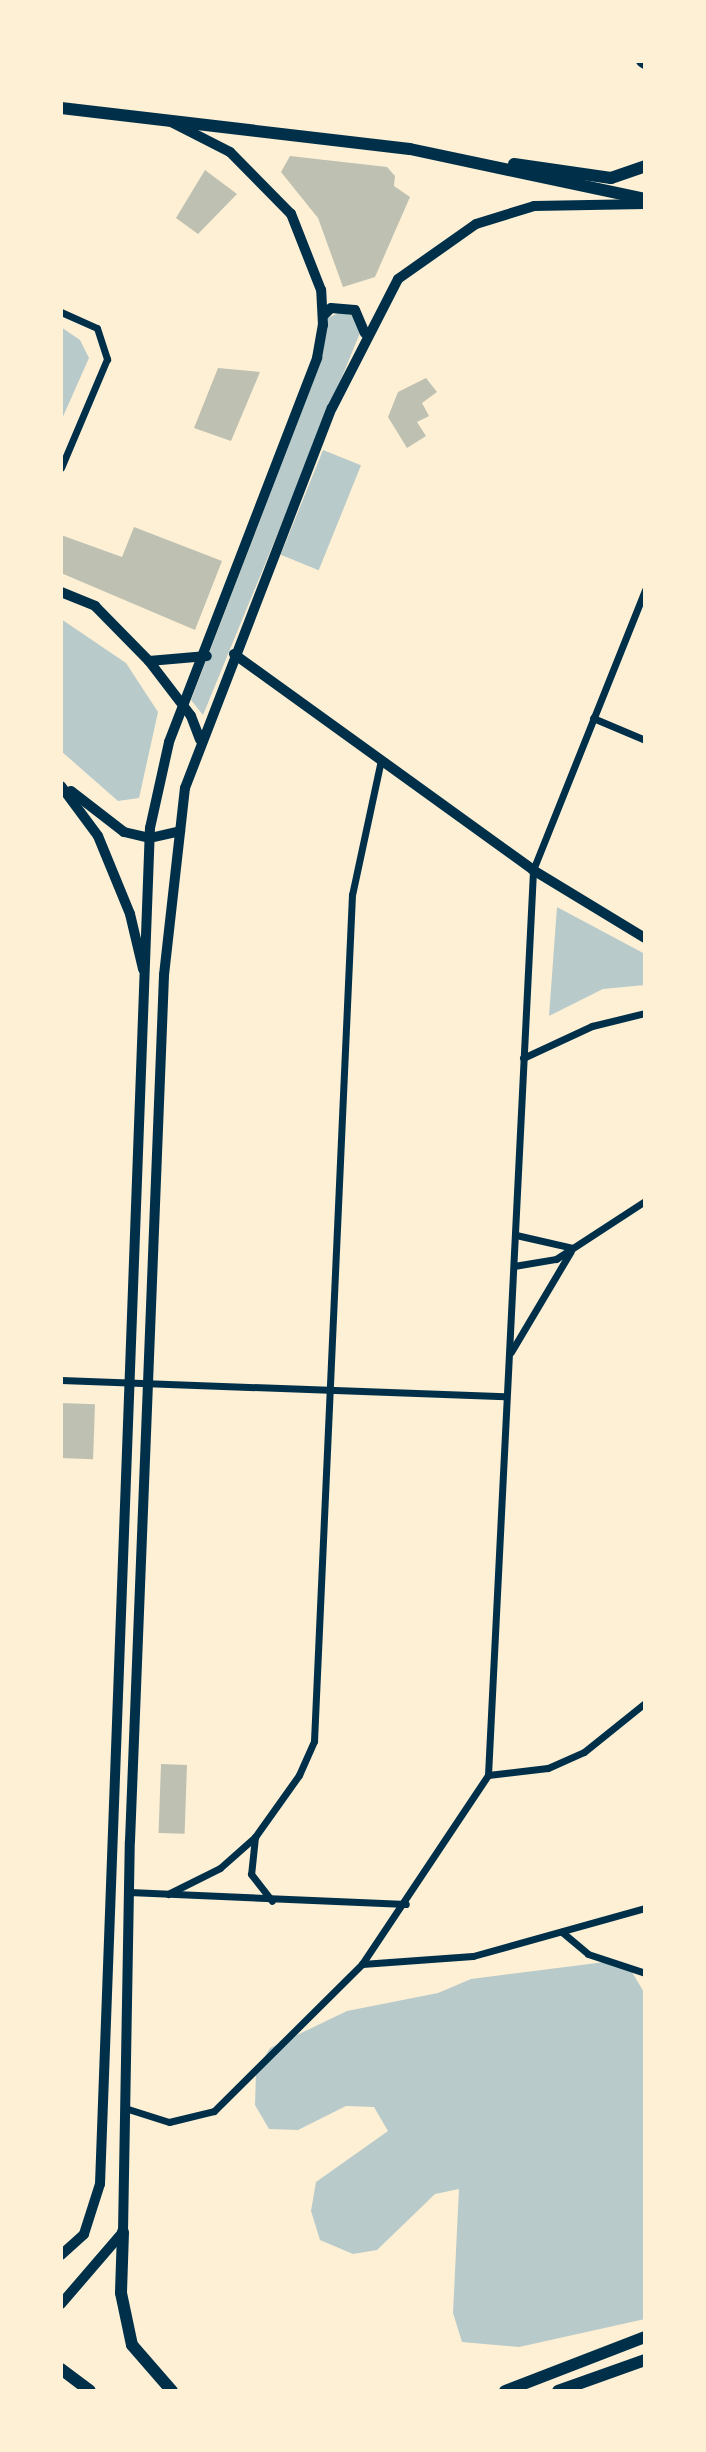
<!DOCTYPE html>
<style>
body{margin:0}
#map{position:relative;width:706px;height:2452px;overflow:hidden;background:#fdf0d5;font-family:Rubik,sans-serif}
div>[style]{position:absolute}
.green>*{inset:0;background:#b9caca;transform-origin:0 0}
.building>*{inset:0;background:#bec0b2;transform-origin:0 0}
.minor>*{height:7px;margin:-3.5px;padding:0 3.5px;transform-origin:3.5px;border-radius:3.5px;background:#003049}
.tertiary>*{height:10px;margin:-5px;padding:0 5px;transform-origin:5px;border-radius:5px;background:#003049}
.secondary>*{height:10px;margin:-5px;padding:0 5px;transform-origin:5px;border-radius:5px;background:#003049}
.primary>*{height:12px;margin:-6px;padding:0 6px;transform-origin:6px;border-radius:6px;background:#003049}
span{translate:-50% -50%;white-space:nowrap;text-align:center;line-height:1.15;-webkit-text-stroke:5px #fdf0d5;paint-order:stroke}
.frame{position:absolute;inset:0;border:63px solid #fdf0d5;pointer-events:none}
</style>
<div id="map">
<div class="green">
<div style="clip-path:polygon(342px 311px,352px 315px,360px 333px,203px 715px,191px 700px,322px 359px,328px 318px)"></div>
<div style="clip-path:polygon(61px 327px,80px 340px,89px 358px,61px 421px)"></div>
<div style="left:323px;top:450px;width:41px;height:113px;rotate:22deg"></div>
<div style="clip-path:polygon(61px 619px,126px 663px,158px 712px,139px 798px,118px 801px,61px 751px)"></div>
<div style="clip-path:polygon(557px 907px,645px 954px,645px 985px,603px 989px,549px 1016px)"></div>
<div style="clip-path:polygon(605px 1962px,629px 1967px,645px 1994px,645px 2319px,519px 2347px,462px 2342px,453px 2313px,459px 2189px,435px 2194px,377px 2250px,353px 2254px,320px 2240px,311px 2211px,316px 2182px,388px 2131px,374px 2107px,346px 2106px,298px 2130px,269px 2129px,255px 2105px,256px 2072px,270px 2048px,347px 2011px,438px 1993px,471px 1979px)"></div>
</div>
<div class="building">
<div style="clip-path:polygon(290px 156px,387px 167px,395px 176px,394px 186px,410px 197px,375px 277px,343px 287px,318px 218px,281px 172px)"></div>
<div style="clip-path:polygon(205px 170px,237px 194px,198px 234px,176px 218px)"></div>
<div style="clip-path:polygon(218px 368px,260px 372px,231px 441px,194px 428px)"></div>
<div style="clip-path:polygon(426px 378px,437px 392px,422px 403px,429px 416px,417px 422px,426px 436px,407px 448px,388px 417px,398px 392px)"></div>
<div style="clip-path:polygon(134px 527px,222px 561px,195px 630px,61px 573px,61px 535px,122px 557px)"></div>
<div style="left:61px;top:1403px;width:34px;height:55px;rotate:2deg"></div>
<div style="left:161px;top:1764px;width:26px;height:69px;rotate:2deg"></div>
</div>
<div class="minor">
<div style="left:61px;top:312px;width:39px;rotate:24deg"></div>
<div style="left:97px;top:328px;width:33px;rotate:72deg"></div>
<div style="left:107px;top:359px;width:118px;rotate:112.9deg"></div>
<div style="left:593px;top:718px;width:56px;rotate:22.9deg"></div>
<div style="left:523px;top:1058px;width:76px;rotate:-24.9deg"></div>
<div style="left:592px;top:1026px;width:55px;rotate:-13.8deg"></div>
<div style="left:516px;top:1235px;width:58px;rotate:12.8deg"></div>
<div style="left:514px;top:1266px;width:43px;rotate:-9.5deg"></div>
<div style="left:556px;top:1259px;width:106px;rotate:-33.1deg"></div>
<div style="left:511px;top:1352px;width:117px;rotate:-59.3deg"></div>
<div style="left:61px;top:1380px;width:444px;rotate:2.1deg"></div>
<div style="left:488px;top:1775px;width:60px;rotate:-6.7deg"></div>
<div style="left:548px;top:1768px;width:39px;rotate:-24deg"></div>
<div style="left:584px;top:1752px;width:78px;rotate:-38.8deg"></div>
<div style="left:255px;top:1837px;width:37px;rotate:96deg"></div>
<div style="left:251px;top:1874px;width:34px;rotate:52deg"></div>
<div style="left:129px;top:1892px;width:277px;rotate:2.5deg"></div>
<div style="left:168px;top:1894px;width:58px;rotate:-26.6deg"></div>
<div style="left:220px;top:1868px;width:47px;rotate:-41.5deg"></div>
<div style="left:255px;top:1837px;width:76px;rotate:-54.6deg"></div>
<div style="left:299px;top:1775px;width:37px;rotate:-66deg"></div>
<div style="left:314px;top:1741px;width:847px;rotate:-87.43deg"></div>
<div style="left:352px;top:895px;width:138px;rotate:-77.9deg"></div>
<div style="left:562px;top:1932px;width:34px;rotate:40deg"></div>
<div style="left:588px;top:1954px;width:60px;rotate:18.4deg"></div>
<div style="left:362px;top:1964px;width:111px;rotate:-4.1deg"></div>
<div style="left:473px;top:1956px;width:179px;rotate:-15.6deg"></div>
<div style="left:128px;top:2109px;width:43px;rotate:17.6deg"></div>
<div style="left:169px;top:2122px;width:46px;rotate:-13.7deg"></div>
<div style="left:214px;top:2111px;width:209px;rotate:-44.8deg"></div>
<div style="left:362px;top:1964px;width:227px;rotate:-56.3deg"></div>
<div style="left:488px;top:1775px;width:906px;rotate:-87.15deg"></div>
<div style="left:533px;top:870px;width:302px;rotate:-68.2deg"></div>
</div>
<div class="tertiary">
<div style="left:234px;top:654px;width:369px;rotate:35.8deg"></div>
<div style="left:533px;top:870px;width:131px;rotate:31.3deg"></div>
</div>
<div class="secondary">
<div style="left:323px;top:316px;width:11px;rotate:-45deg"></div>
<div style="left:331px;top:308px;width:24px;rotate:5deg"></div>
<div style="left:355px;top:310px;width:25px;rotate:67deg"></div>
<div style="left:61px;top:592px;width:37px;rotate:22deg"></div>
<div style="left:95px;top:606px;width:77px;rotate:45.5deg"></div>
<div style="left:149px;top:661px;width:69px;rotate:52.6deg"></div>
<div style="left:191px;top:716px;width:25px;rotate:69deg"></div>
<div style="left:149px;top:661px;width:58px;rotate:-4.9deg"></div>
<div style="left:61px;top:786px;width:62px;rotate:53.5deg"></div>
<div style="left:98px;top:836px;width:84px;rotate:67.7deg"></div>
<div style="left:130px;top:914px;width:57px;rotate:76.7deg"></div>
<div style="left:71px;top:791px;width:67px;rotate:37.7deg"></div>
<div style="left:124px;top:832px;width:27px;rotate:13deg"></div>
<div style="left:150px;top:838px;width:31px;rotate:-13deg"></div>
<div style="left:61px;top:2255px;width:31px;rotate:-42deg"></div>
<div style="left:84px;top:2234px;width:52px;rotate:-72.3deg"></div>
<div style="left:100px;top:2184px;width:1357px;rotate:-87.89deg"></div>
<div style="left:150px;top:828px;width:88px;rotate:-77.5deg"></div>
<div style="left:169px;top:742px;width:412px;rotate:-68.9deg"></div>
<div style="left:317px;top:358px;width:34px;rotate:-80deg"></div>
<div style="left:323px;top:325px;width:35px;rotate:-93deg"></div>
<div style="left:321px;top:290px;width:82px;rotate:-111.5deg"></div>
<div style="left:291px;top:214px;width:87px;rotate:-134.5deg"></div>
<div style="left:230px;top:152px;width:66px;rotate:-153deg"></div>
<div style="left:61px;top:2304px;width:95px;rotate:-49.3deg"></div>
<div style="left:123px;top:2232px;width:391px;rotate:-89deg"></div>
<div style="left:130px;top:1841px;width:867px;rotate:-87.75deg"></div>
<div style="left:164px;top:975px;width:188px;rotate:-83.6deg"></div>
<div style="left:185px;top:788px;width:407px;rotate:-68.9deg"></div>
<div style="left:332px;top:408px;width:145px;rotate:-62.9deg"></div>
<div style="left:398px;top:279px;width:95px;rotate:-35.2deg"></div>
<div style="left:476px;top:224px;width:61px;rotate:-17.2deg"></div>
<div style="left:534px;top:206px;width:111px;rotate:-1deg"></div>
</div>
<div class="primary">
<div style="left:642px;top:61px;width:4px;rotate:34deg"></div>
<div style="left:61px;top:108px;width:351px;rotate:6.7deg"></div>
<div style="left:410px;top:149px;width:240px;rotate:12deg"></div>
<div style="left:514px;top:164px;width:98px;rotate:8.2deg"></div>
<div style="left:611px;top:178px;width:36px;rotate:-19deg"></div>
<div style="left:123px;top:2232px;width:61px;rotate:91.9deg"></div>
<div style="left:121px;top:2293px;width:53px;rotate:78.1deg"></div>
<div style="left:132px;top:2345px;width:61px;rotate:49deg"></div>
<div style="left:61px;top:2369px;width:36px;rotate:37deg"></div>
<div style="left:505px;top:2391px;width:150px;rotate:-21.1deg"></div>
<div style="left:558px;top:2391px;width:92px;rotate:-19.6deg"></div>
</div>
<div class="frame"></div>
</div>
